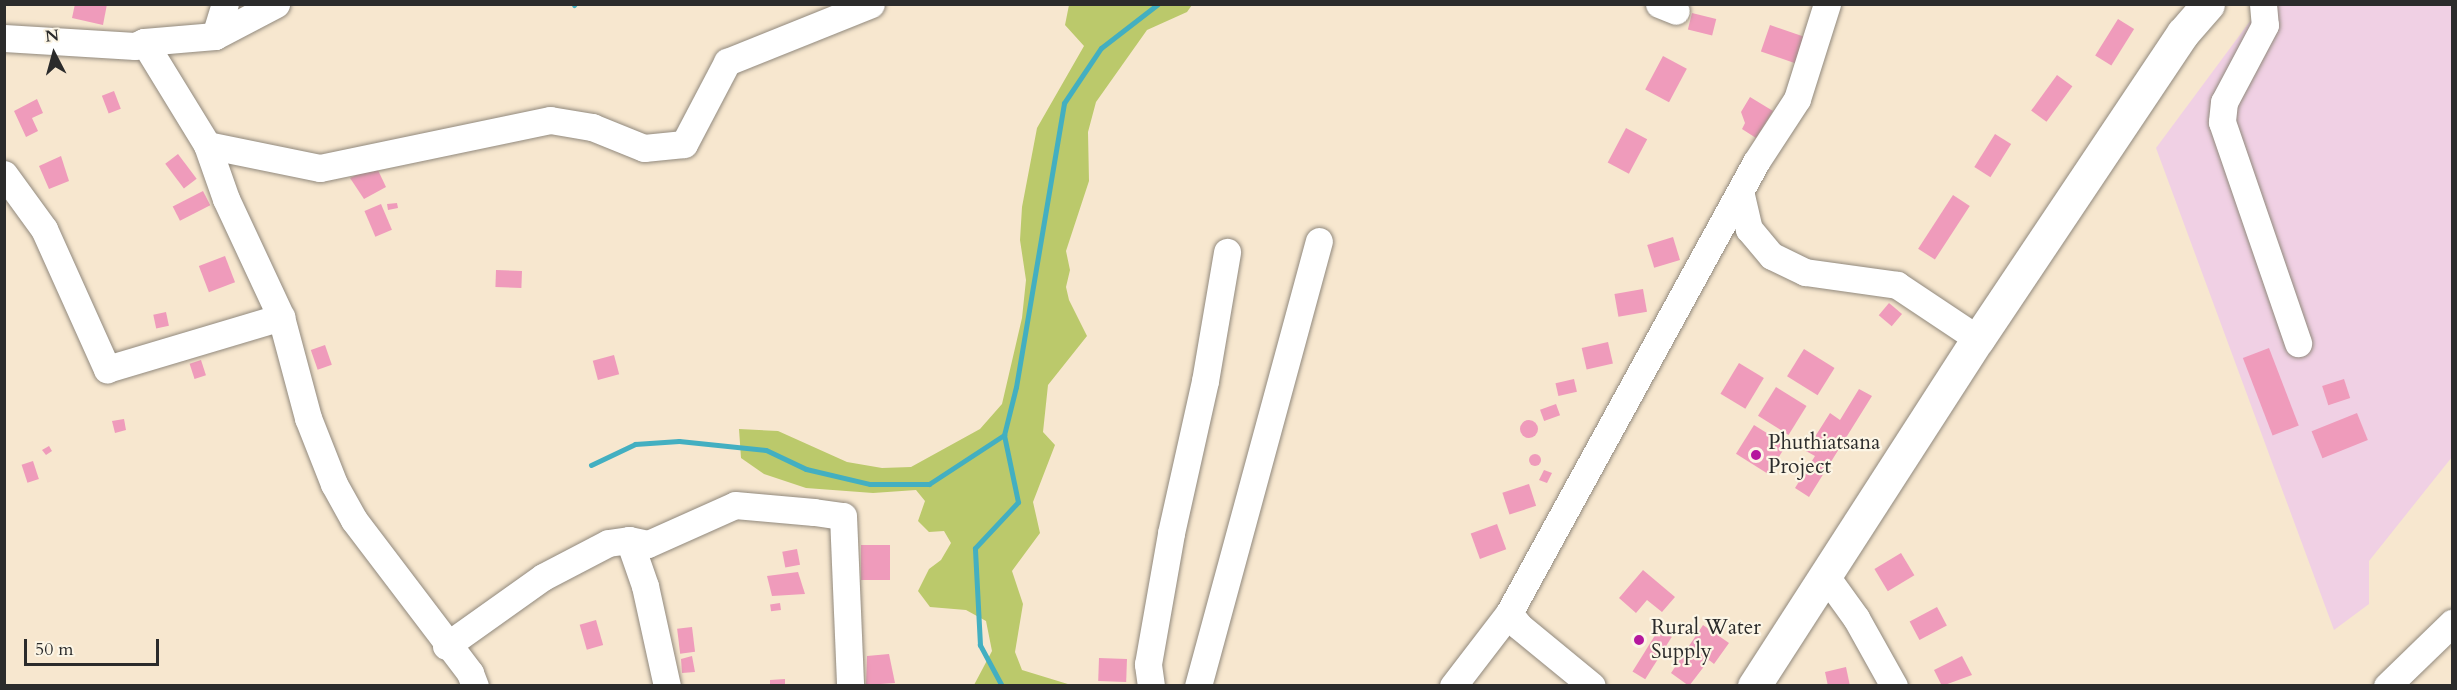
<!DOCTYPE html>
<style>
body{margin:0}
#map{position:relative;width:2457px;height:690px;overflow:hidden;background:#f7e7cf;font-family:Cardo,serif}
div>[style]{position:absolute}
.built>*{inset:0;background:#f0d0e4}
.green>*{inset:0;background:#bbc96b}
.stream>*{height:5px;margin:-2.5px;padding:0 2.5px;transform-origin:2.5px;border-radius:2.5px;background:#43afc1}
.building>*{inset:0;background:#ef9bbb;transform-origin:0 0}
.round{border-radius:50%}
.roads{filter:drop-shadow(0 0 2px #91897d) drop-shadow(0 0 2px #91897d)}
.minor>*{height:27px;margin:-13.5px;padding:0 13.5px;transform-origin:13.5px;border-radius:13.5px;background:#fff}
.major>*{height:33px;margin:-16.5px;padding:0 16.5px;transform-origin:16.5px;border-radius:16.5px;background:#fff}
.dots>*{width:16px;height:16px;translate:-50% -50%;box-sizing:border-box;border:3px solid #fcf5e5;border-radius:50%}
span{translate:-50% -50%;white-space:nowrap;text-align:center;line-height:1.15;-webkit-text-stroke:4.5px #fcf5e5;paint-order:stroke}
.poi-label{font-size:21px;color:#2b2b2b}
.left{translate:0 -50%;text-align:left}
.frame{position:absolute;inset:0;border:6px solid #2b2b2b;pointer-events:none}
.north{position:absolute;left:24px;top:24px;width:60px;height:60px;-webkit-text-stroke:4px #fcf5e5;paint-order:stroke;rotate:354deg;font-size:16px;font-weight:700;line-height:24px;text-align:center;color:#2b2b2b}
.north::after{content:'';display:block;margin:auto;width:21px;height:27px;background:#2b2b2b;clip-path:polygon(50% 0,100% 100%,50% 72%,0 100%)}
.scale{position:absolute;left:24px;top:639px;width:135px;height:27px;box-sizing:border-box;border:3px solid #2b2b2b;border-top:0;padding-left:8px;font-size:18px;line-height:21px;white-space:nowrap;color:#2b2b2b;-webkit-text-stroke:4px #fcf5e5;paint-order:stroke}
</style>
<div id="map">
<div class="built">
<div style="clip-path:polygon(2262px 5px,2452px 5px,2452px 457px,2369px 561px,2369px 604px,2334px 630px,2156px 148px)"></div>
</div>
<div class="green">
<div style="clip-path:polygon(1069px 5px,1192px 5px,1187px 12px,1147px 30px,1096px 102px,1088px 132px,1089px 181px,1066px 251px,1070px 270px,1066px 287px,1069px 300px,1087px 336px,1048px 385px,1043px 432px,1055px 445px,1033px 502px,1040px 533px,1012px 571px,1023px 604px,1015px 652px,1022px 670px,1071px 685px,974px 685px,992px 651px,986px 621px,966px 610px,930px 607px,918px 591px,929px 569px,941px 560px,951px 543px,944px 531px,929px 532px,918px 521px,925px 501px,916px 490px,873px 493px,806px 488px,764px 474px,741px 458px,739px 429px,778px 431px,847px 462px,882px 468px,911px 467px,980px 429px,1002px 404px,1022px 318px,1026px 280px,1020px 240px,1022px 207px,1037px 128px,1084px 46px,1065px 25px)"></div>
</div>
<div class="stream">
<div style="left:574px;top:5px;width:1px;rotate:-45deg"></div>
<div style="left:591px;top:465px;width:49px;rotate:-25.5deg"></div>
<div style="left:635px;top:444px;width:44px;rotate:-3.9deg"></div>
<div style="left:679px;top:441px;width:87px;rotate:5.9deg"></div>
<div style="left:766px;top:450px;width:44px;rotate:25.4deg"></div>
<div style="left:806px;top:469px;width:66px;rotate:13.2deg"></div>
<div style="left:870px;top:484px;width:59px"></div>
<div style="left:929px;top:484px;width:90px;rotate:-33.2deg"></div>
<div style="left:1002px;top:686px;width:47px;rotate:-118.2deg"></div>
<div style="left:980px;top:645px;width:97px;rotate:-93deg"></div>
<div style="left:975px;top:548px;width:63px;rotate:-46.9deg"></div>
<div style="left:1018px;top:502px;width:68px;rotate:-101.8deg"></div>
<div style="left:1004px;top:435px;width:49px;rotate:-76deg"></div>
<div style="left:1016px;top:387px;width:288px;rotate:-80.4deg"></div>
<div style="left:1064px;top:103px;width:66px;rotate:-56.1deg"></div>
<div style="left:1101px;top:48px;width:72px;rotate:-37.7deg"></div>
</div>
<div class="building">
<div style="clip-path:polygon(75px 4px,107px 4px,103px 25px,72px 18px)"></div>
<div style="left:1692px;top:13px;width:25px;height:17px;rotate:14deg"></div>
<div style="left:2118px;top:19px;width:19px;height:43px;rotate:32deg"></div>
<div style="left:1770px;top:25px;width:40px;height:28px;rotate:19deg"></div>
<div style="left:1663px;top:56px;width:27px;height:38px;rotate:28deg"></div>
<div style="left:2057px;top:75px;width:19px;height:44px;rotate:36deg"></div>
<div style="left:114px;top:91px;width:19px;height:13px;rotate:69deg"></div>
<div style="clip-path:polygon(1750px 97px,1773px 111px,1756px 138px,1742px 129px,1745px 123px,1741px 112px)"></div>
<div style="clip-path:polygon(37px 99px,43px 113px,32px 118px,38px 131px,26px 137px,14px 111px)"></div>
<div style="left:1626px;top:128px;width:24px;height:39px;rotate:28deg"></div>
<div style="left:1995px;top:134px;width:19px;height:39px;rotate:32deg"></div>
<div style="left:178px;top:154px;width:31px;height:16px;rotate:53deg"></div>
<div style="clip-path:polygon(61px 156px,69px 181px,49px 189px,39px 166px)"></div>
<div style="clip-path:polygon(376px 166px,386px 187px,364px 199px,350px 178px)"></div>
<div style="left:203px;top:191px;width:16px;height:34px;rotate:63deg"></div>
<div style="left:1953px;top:195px;width:20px;height:64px;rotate:33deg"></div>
<div style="clip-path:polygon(397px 203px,398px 208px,388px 210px,387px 204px)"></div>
<div style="left:381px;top:204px;width:28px;height:18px;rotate:67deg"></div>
<div style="left:1673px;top:237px;width:24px;height:27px;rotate:73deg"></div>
<div style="left:225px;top:256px;width:28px;height:28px;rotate:69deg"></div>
<div style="left:496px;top:270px;width:26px;height:17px;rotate:2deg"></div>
<div style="left:1643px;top:289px;width:23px;height:29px;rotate:80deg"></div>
<div style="left:1889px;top:303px;width:17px;height:16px;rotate:40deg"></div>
<div style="left:166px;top:312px;width:14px;height:13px;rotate:78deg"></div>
<div style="left:1608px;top:342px;width:22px;height:27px;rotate:77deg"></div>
<div style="left:325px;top:345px;width:21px;height:15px;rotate:71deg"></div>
<div style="left:2269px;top:348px;width:83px;height:28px;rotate:69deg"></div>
<div style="left:1804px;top:349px;width:36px;height:32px;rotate:32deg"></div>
<div style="left:614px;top:355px;width:20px;height:22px;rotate:75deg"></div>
<div style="left:201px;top:360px;width:16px;height:12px;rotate:72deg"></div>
<div style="left:1739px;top:363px;width:29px;height:36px;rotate:31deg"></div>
<div style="left:1574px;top:379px;width:13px;height:19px;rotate:77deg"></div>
<div style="left:2344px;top:379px;width:20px;height:23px;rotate:72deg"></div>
<div style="left:1776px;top:387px;width:36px;height:34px;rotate:32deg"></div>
<div style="clip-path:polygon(1859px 389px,1872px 396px,1809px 497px,1795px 488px,1815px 456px,1806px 451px,1830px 413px,1840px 420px)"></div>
<div style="left:1556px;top:404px;width:12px;height:17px;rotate:70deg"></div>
<div style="left:2357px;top:413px;width:29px;height:49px;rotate:68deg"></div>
<div style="clip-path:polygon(124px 419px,126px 430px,115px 433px,112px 421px)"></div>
<div class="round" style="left:1520px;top:420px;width:18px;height:18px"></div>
<div style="left:1754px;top:425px;width:38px;height:34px;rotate:32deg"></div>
<div style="clip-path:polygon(49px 446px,52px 451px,46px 455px,42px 450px)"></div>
<div class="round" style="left:1529px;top:454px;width:12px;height:12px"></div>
<div style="left:33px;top:461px;width:19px;height:12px;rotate:72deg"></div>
<div style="clip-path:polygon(1544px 470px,1552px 473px,1547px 483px,1539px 480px)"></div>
<div style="left:1529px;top:484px;width:23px;height:28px;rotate:72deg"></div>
<div style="left:1497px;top:524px;width:27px;height:28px;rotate:70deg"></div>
<div style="left:890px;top:545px;width:35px;height:29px;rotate:90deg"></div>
<div style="left:797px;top:549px;width:16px;height:15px;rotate:79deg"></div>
<div style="left:1901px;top:553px;width:26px;height:31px;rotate:59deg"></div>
<div style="clip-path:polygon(1643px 570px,1675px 597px,1662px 612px,1647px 600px,1636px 613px,1619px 598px)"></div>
<div style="clip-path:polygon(798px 572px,805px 594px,772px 596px,767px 576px)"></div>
<div style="left:780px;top:603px;width:7px;height:10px;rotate:82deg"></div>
<div style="left:1937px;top:607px;width:21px;height:31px;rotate:62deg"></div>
<div style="left:596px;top:620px;width:26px;height:17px;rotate:74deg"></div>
<div style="clip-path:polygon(1703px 625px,1729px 643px,1714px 664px,1709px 660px,1689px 686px,1671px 673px)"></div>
<div style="left:692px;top:627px;width:25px;height:15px;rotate:83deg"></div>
<div style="left:1659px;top:629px;width:15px;height:50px;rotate:32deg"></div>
<div style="clip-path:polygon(889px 654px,895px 683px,866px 685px,867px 656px)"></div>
<div style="clip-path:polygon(692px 656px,695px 672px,682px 673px,681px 659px)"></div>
<div style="clip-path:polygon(1962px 656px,1972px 675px,1942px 686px,1934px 670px)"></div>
<div style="left:1099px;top:658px;width:28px;height:23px;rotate:2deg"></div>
<div style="clip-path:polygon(1846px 667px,1850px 686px,1828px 686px,1825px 672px)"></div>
<div style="clip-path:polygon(785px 679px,785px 686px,770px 686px,770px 680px)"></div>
</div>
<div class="roads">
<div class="minor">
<div style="left:1659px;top:4px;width:18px;rotate:22deg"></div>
<div style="left:2263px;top:4px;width:21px;rotate:85deg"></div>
<div style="left:2265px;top:25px;width:87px;rotate:118deg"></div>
<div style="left:2224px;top:102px;width:20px;rotate:96deg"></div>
<div style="left:2222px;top:122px;width:234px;rotate:71deg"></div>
<div style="left:215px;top:36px;width:34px;rotate:-73deg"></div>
<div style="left:4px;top:38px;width:131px;rotate:3.5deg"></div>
<div style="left:135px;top:46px;width:10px;rotate:-24deg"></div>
<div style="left:144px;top:42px;width:71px;rotate:-4.8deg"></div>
<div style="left:215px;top:36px;width:69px;rotate:-27.7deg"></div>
<div style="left:144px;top:42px;width:121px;rotate:58.5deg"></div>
<div style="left:207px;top:145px;width:57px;rotate:70.6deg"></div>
<div style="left:226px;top:199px;width:130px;rotate:65deg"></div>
<div style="left:281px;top:317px;width:105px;rotate:75deg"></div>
<div style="left:308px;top:418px;width:71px;rotate:68.5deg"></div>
<div style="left:334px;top:484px;width:41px;rotate:60.9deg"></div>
<div style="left:354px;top:520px;width:192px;rotate:52.8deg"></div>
<div style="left:470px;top:673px;width:14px;rotate:69deg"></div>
<div style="left:207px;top:145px;width:115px;rotate:11.5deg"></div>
<div style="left:320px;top:168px;width:235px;rotate:-11.8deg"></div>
<div style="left:550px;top:120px;width:43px;rotate:9.5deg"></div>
<div style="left:592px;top:127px;width:56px;rotate:22deg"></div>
<div style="left:644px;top:148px;width:40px;rotate:-5.7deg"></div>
<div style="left:684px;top:144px;width:93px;rotate:-62.3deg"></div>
<div style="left:727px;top:62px;width:155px;rotate:-21.9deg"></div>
<div style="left:4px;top:174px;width:68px;rotate:54deg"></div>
<div style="left:44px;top:229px;width:154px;rotate:65.8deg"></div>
<div style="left:107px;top:369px;width:182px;rotate:-16.6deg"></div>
<div style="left:1741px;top:195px;width:35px;rotate:77deg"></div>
<div style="left:1749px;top:229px;width:35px;rotate:50deg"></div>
<div style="left:1772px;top:256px;width:37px;rotate:26deg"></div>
<div style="left:1805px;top:272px;width:93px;rotate:8deg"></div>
<div style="left:1897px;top:285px;width:97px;rotate:33.7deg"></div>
<div style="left:629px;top:540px;width:49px;rotate:70.8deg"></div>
<div style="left:645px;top:586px;width:102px;rotate:77.6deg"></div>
<div style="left:1825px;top:575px;width:53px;rotate:54.2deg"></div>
<div style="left:1856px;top:618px;width:78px;rotate:60.8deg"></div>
<div style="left:1509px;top:613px;width:16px;rotate:52deg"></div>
<div style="left:1519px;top:626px;width:94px;rotate:39.4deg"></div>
<div style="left:446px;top:646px;width:119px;rotate:-35.4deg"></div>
<div style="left:543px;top:577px;width:73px;rotate:-27.6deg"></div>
<div style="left:608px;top:543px;width:21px;rotate:-8deg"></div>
<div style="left:629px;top:540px;width:19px;rotate:12deg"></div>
<div style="left:648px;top:544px;width:95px;rotate:-24.1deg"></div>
<div style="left:735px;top:505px;width:79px;rotate:5.1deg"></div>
<div style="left:814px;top:512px;width:29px;rotate:8deg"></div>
<div style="left:843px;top:516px;width:170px;rotate:87.6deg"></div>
<div style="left:1151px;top:686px;width:22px;rotate:-98deg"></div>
<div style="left:1148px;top:664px;width:133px;rotate:-80deg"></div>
<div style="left:1171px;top:533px;width:156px;rotate:-77.4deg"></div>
<div style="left:1205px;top:381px;width:131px;rotate:-80.3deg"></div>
<div style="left:1198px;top:686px;width:461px;rotate:-74.8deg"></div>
<div style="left:1453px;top:686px;width:92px;rotate:-52.5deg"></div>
<div style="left:1509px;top:613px;width:514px;rotate:-61.29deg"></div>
<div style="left:1756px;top:162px;width:75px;rotate:-56.9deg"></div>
<div style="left:1797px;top:99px;width:100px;rotate:-72.5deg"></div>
<div style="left:2387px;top:686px;width:91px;rotate:-44.1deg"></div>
</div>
<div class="major">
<div style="left:1754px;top:686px;width:413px;rotate:-57.2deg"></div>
<div style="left:1978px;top:339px;width:368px;rotate:-56.2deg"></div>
<div style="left:2183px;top:33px;width:38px;rotate:-49deg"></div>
</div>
</div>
<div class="dots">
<div style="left:1756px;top:455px;background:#b5179e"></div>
<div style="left:1639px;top:640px;background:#b5179e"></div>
</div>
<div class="poi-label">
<span class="left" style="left:1768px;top:455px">Phuthiatsana<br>Project</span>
<span class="left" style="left:1651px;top:640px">Rural Water<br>Supply</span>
</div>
<div class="frame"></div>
<div class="north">N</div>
<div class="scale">50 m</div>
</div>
